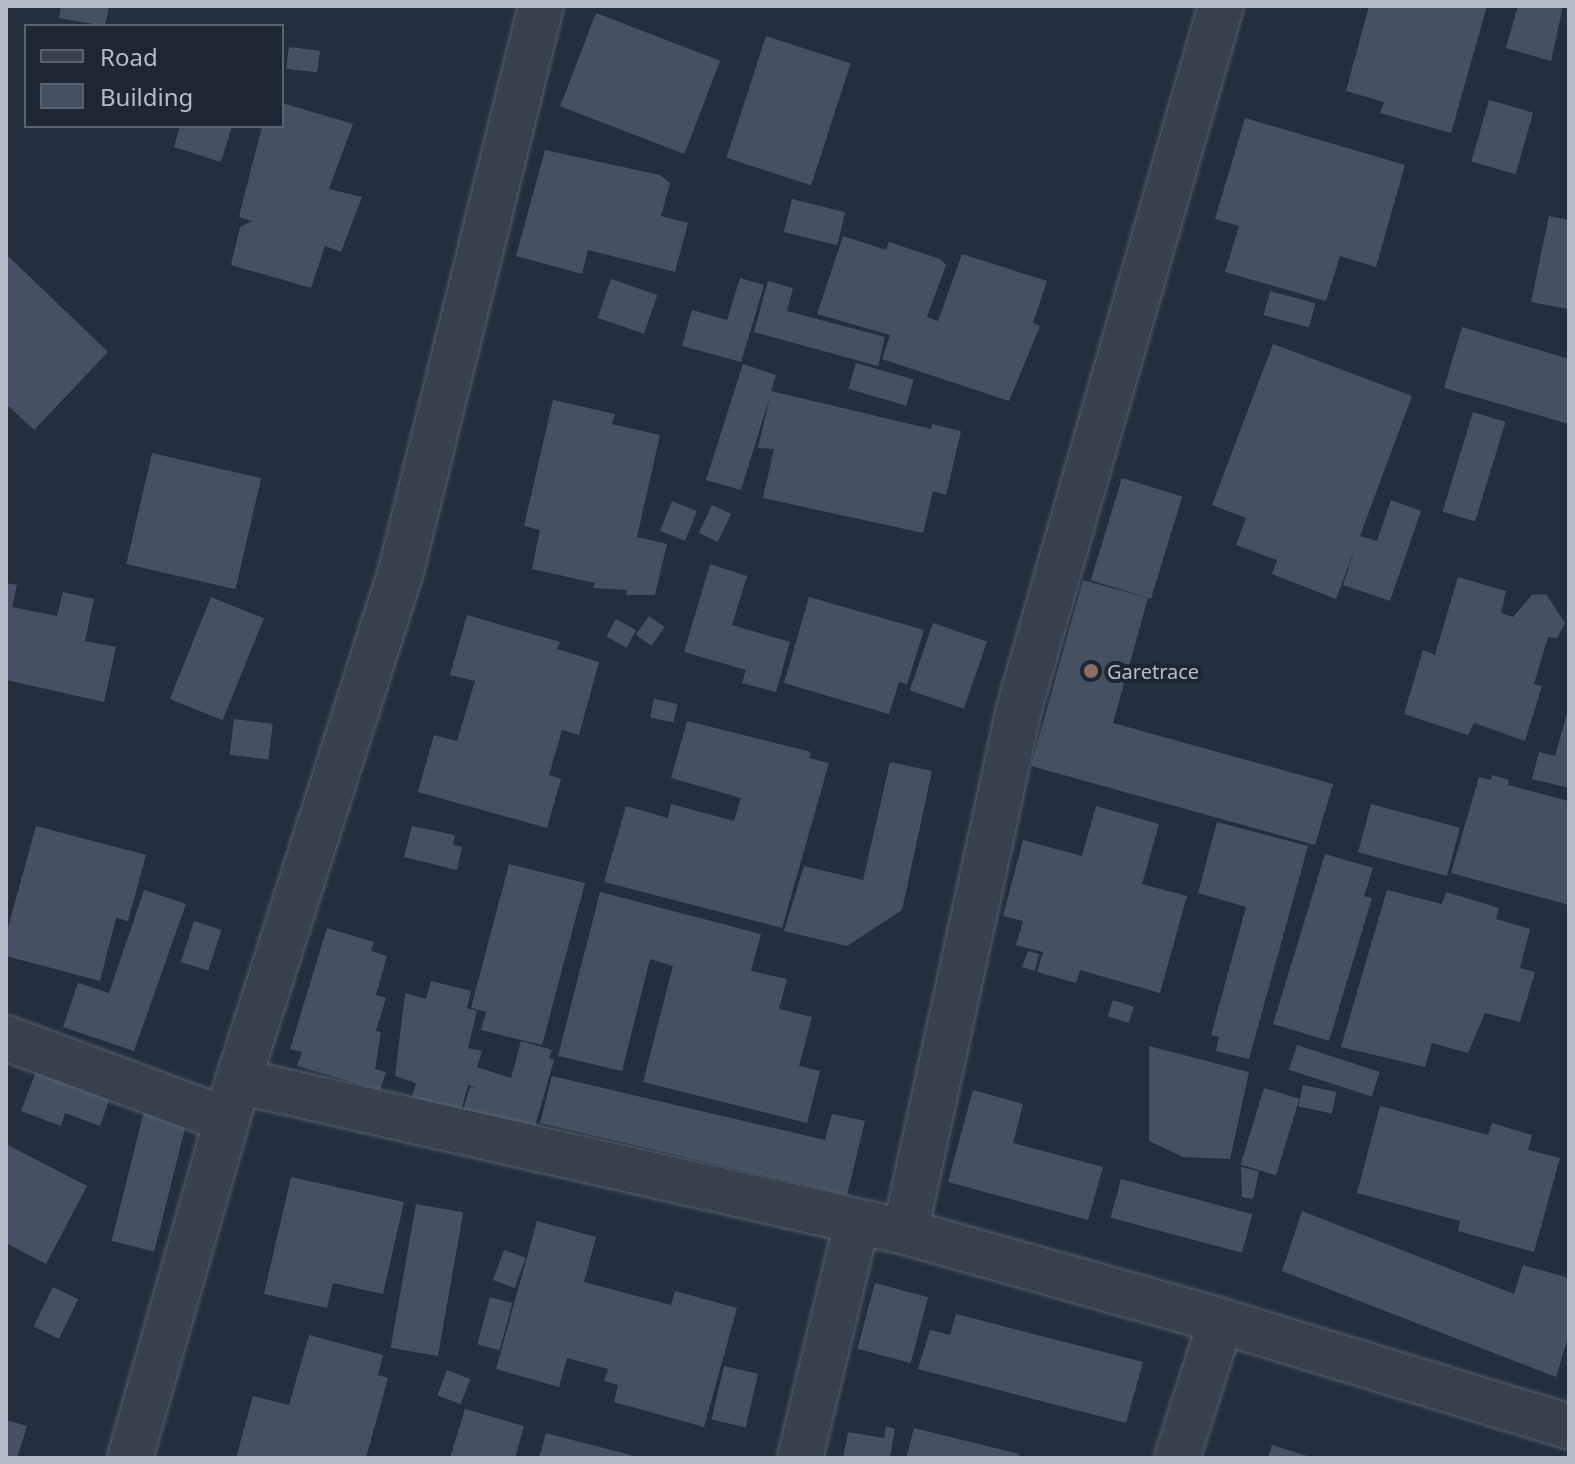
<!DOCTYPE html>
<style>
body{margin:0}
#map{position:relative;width:1575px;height:1464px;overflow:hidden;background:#242f3e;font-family:"Noto Sans",sans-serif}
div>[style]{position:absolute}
.building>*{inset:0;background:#455162;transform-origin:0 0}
.roads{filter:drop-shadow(0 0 2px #565f6c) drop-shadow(0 0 2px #565f6c)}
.minor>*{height:44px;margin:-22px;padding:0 22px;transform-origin:22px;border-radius:22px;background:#38414e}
.dots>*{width:22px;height:22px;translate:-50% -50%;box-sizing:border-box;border:4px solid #1d2633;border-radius:50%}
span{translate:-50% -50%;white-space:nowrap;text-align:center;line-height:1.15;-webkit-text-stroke:8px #1d2633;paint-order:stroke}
.poi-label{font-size:20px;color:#b4bcc9}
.left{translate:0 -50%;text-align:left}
.frame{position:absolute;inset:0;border:8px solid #b4bcc9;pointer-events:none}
.legend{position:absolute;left:24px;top:24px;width:260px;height:104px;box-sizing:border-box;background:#1d2633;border:2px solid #59626f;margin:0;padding:10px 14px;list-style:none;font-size:24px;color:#b4bcc9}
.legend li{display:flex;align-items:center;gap:16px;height:40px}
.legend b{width:40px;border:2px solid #59626f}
</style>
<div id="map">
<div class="building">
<div style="clip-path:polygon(61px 6px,109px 6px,105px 26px,59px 18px)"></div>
<div style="clip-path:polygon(1369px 6px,1487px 6px,1451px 133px,1380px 113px,1384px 102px,1346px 91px)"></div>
<div style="clip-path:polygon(1518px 6px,1563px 6px,1551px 61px,1506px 48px)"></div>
<div style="left:596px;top:13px;width:133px;height:100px;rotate:21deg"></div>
<div style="left:766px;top:36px;width:89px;height:128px;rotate:18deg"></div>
<div style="left:289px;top:47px;width:31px;height:22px;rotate:7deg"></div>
<div style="left:1489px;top:100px;width:46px;height:64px;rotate:16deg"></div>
<div style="clip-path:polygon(282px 103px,353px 124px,329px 189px,362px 197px,341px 252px,325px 246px,311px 288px,231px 265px,240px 227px,252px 221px,239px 217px,262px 126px,282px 126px)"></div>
<div style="clip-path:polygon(1245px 118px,1405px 165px,1376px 267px,1340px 256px,1326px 301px,1225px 272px,1239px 226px,1215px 219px)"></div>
<div style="clip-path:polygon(180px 126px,232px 126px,221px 162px,174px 147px)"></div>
<div style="clip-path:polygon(545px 150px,660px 175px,670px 183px,661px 216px,688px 223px,675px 272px,588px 250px,582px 274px,516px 256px)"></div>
<div style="left:792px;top:199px;width:55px;height:34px;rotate:14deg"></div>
<div style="clip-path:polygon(1549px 216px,1569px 220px,1568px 309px,1531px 302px)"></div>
<div style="clip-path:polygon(843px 236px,886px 250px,889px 242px,940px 259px,946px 265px,927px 317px,938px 321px,962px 254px,1047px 281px,1033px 323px,1040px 326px,1009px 401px,882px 359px,890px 335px,817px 314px)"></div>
<div style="clip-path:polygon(6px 254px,108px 352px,34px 430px,6px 404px)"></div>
<div style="clip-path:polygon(740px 278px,764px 285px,741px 362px,682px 346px,692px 310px,727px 320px)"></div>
<div style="left:611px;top:279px;width:49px;height:41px;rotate:19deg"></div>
<div style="clip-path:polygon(768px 281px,793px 288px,787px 311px,885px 337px,878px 366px,754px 332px)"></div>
<div style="left:1270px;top:291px;width:47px;height:25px;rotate:15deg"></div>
<div style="clip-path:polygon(1462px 327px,1569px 359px,1569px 424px,1444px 388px)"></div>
<div style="clip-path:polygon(1273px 344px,1412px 396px,1360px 536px,1377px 541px,1391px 500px,1421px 511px,1390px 601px,1343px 585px,1355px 548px,1336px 599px,1272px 574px,1277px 560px,1236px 545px,1246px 518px,1212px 505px)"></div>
<div style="left:856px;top:363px;width:60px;height:27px;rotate:16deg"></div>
<div style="clip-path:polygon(743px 364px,776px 375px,771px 391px,931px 429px,932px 424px,961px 431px,946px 495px,933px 491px,923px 533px,763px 498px,774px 449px,758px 448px,770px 396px,741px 490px,706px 480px)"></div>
<div style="clip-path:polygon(553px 400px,615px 414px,612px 424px,660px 435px,637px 537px,667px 544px,655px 595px,626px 595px,627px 590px,593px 588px,595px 583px,532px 569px,540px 530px,524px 526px)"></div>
<div style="left:1473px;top:412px;width:34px;height:104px;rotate:17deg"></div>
<div style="left:152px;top:453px;width:112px;height:114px;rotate:13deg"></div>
<div style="left:1122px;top:478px;width:63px;height:107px;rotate:17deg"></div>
<div style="left:672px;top:501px;width:27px;height:32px;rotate:22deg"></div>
<div style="left:712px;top:505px;width:21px;height:31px;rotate:25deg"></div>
<div style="clip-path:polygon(710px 564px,747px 576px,732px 625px,790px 642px,776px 692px,742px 683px,746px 670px,684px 652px)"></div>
<div style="clip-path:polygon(1458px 577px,1506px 591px,1501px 613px,1513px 617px,1532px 595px,1546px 594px,1565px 623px,1557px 638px,1548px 637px,1534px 684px,1542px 686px,1525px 741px,1474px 723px,1468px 735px,1404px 714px,1423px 650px,1435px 655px)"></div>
<div style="clip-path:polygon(1083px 580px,1148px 598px,1113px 723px,1333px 784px,1315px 845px,1031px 766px)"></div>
<div style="clip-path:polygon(6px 583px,17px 585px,12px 607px,57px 616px,63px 592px,94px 599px,85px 641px,116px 647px,104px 702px,6px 680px)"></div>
<div style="left:211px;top:597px;width:57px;height:110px;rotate:22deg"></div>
<div style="clip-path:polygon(809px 597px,924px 630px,907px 684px,899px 682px,889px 714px,784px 683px)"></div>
<div style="clip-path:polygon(467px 615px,560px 642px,557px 649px,599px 662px,579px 735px,562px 730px,549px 775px,561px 779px,547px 828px,418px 792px,434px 735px,457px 741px,475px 681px,450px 675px)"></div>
<div style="left:649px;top:616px;width:19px;height:23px;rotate:35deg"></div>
<div style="left:616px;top:619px;width:23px;height:20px;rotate:29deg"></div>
<div style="left:933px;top:623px;width:57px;height:71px;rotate:19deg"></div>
<div style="left:654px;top:699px;width:24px;height:19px;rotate:12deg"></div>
<div style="clip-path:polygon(1569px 706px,1569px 788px,1532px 779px,1539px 752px,1555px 756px)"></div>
<div style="left:234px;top:719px;width:39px;height:36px;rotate:7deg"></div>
<div style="clip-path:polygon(687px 721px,811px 752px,809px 758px,829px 763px,782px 928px,604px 882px,626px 806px,668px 818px,671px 804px,734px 821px,741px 798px,671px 778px)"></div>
<div style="clip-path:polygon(890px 762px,932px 771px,902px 910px,847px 946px,784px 931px,804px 866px,863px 880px)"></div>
<div style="clip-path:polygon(1492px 775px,1509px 780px,1508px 785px,1569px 801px,1569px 905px,1451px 873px,1479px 777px,1491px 780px)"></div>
<div style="left:1371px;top:804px;width:92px;height:50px;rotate:15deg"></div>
<div style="clip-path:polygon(1096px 806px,1159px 824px,1142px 884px,1187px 896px,1160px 993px,1080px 970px,1076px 983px,1037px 972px,1043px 952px,1016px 945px,1023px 921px,1003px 916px,1023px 840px,1082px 856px)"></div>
<div style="clip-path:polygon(1217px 822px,1308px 846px,1249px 1059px,1216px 1051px,1219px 1037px,1211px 1035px,1246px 907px,1198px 893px)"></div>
<div style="clip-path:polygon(36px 826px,146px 855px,128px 921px,116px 918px,100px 981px,6px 956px,6px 935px)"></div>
<div style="clip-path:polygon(412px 826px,455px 835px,453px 845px,462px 847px,457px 870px,404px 857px)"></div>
<div style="clip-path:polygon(1325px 854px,1373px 868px,1364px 896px,1372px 898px,1329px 1041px,1273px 1024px)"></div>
<div style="clip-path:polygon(509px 864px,585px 883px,542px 1045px,481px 1030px,486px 1012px,471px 1008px)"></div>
<div style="clip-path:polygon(144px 890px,186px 904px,134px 1051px,63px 1027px,78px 983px,109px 993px)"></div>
<div style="clip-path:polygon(1387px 890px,1442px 904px,1446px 892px,1499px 908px,1496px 919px,1530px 929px,1520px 968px,1535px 972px,1520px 1022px,1485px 1013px,1468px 1053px,1432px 1043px,1425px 1067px,1341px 1047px)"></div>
<div style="clip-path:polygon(600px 892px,761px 934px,751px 971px,787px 979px,779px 1009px,812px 1017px,799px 1066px,820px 1071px,807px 1123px,643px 1082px,673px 966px,650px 959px,622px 1071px,558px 1056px)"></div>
<div style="left:194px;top:921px;width:29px;height:43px;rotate:18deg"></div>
<div style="clip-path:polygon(327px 928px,374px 942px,371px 951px,387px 956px,376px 995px,386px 998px,376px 1031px,381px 1032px,375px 1069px,386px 1072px,380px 1090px,297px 1066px,302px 1052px,290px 1049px)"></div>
<div style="clip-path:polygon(1028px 951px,1039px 954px,1035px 971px,1022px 967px)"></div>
<div style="clip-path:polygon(431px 981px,471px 991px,467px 1008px,477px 1011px,468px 1048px,482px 1051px,477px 1067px,511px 1078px,521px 1041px,552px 1050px,549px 1058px,554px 1060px,534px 1130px,463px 1111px,470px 1087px,476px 1088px,468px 1085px,461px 1110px,412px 1097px,416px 1083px,395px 1076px,405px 993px,426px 999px)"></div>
<div style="left:1113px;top:1000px;width:22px;height:17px;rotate:18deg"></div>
<div style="left:1297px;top:1045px;width:87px;height:26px;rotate:18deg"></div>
<div style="clip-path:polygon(1149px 1046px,1249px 1072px,1230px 1159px,1183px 1157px,1149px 1141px)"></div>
<div style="clip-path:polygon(42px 1056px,112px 1092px,100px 1126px,65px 1113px,61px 1126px,21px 1111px)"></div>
<div style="clip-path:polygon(552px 1076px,825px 1140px,832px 1114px,865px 1121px,847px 1195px,540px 1123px)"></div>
<div style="left:1303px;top:1085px;width:34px;height:22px;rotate:12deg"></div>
<div style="left:1264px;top:1088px;width:37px;height:80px;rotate:17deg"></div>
<div style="clip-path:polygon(973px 1090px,1023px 1104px,1013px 1143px,1103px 1167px,1088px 1220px,948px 1182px)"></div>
<div style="left:146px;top:1103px;width:44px;height:142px;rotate:14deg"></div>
<div style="clip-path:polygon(1380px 1106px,1488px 1135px,1492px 1123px,1532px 1135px,1528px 1150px,1560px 1158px,1534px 1252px,1458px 1231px,1460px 1221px,1357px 1193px)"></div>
<div style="clip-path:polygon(6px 1144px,87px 1186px,46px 1264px,6px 1243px)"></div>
<div style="clip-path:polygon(1241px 1167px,1259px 1171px,1253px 1199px,1242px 1197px)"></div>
<div style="clip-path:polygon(291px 1177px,404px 1202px,383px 1294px,333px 1283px,327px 1308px,264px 1294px)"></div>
<div style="left:1121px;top:1179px;width:136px;height:40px;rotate:15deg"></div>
<div style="left:416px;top:1204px;width:48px;height:146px;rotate:10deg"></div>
<div style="clip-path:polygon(1302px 1211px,1514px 1294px,1523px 1265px,1569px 1278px,1569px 1334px,1556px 1377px,1282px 1271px)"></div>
<div style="clip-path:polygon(537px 1221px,596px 1237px,584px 1282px,671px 1305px,675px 1291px,737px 1308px,704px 1427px,614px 1402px,618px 1385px,604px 1381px,608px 1369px,567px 1358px,559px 1387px,496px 1369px)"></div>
<div style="left:504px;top:1250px;width:23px;height:32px;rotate:20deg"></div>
<div style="left:875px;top:1283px;width:55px;height:68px;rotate:15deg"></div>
<div style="left:53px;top:1287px;width:28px;height:44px;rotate:26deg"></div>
<div style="left:490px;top:1297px;width:23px;height:49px;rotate:15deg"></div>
<div style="clip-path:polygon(956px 1314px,1143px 1362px,1126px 1423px,918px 1369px,930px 1330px,950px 1335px)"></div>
<div style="clip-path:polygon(309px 1335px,383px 1355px,378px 1375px,388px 1378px,366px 1458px,236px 1458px,253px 1396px,289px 1405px)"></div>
<div style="left:724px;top:1366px;width:35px;height:55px;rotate:13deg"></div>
<div style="left:447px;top:1370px;width:25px;height:27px;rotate:21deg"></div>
<div style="clip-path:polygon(465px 1409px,524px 1426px,515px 1458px,450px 1458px)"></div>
<div style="clip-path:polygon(6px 1420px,27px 1426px,17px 1458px,6px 1458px)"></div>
<div style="clip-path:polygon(886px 1426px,895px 1429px,890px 1458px,843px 1458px,848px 1432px,884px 1438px)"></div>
<div style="clip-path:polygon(914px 1428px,1019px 1454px,1018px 1458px,906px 1458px)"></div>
<div style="clip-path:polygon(546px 1433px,638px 1457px,638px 1458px,539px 1458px)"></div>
<div style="clip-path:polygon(1272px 1445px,1310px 1457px,1310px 1458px,1268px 1458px)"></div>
</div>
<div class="roads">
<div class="minor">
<div style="left:6px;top:1038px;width:236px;rotate:20.4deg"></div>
<div style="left:238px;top:1081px;width:684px;rotate:12.76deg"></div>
<div style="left:905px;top:1232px;width:328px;rotate:15.7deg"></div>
<div style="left:1221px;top:1321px;width:364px;rotate:16.9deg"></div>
<div style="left:905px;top:1232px;width:535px;rotate:-77.7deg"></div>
<div style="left:1019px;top:709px;width:731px;rotate:-73.97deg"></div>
<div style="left:130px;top:1458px;width:392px;rotate:-74deg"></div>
<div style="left:238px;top:1081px;width:535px;rotate:-72.28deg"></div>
<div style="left:401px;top:571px;width:582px;rotate:-76.08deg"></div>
<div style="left:800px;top:1458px;width:243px;rotate:-76.4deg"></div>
<div style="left:1177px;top:1458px;width:144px;rotate:-72.2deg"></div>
</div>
</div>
<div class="dots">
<div style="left:1091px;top:671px;background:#8d6e63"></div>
</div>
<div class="poi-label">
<span class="left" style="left:1107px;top:671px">Garetrace</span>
</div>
<div class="frame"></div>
<ul class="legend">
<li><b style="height:10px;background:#38414e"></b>Road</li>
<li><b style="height:22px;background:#455162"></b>Building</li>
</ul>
</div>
